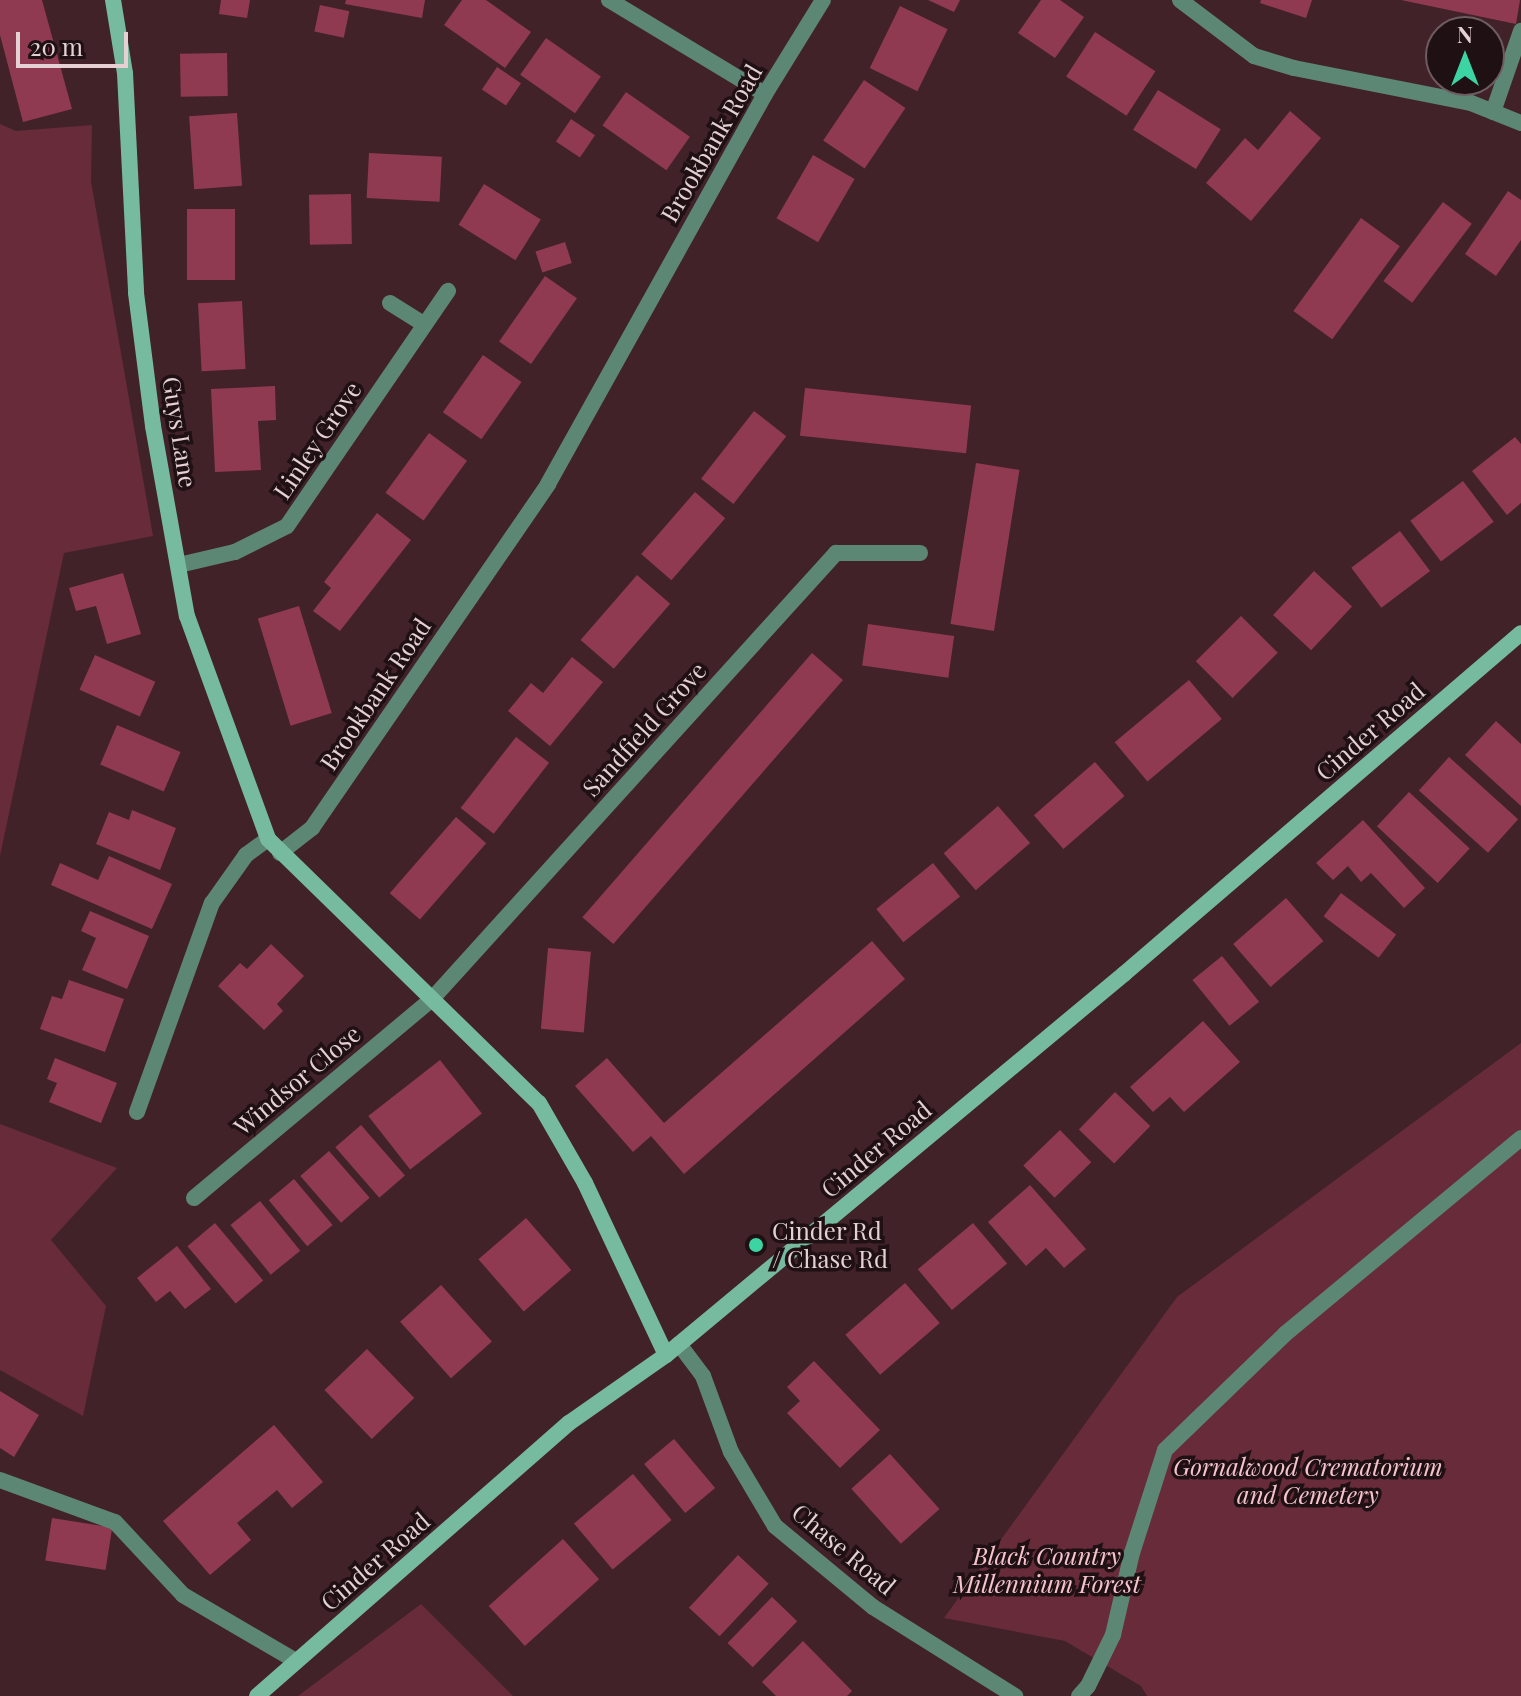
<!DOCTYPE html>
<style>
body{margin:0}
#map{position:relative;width:1521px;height:1696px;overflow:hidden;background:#412229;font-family:"Playfair Display",serif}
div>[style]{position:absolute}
.green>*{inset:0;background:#672b3a}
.building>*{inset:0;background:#903a51;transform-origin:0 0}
.lane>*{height:16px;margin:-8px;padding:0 8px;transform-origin:8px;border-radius:8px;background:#5d8775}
.street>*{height:16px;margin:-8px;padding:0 8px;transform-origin:8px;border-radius:8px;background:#5d8775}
.secondary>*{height:16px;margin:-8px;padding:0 8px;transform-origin:8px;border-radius:8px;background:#76ba9f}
.dots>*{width:22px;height:22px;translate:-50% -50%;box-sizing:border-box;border:4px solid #1e1013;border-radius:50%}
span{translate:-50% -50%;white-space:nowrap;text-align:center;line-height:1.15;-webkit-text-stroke:7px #1e1013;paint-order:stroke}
.street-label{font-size:24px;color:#e5d0d4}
.poi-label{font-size:24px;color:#e5d0d4}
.left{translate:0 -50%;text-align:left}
.park-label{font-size:24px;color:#f7c4ce;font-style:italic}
.north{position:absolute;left:1425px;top:16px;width:80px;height:80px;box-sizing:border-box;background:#1e1013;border:2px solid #6e5d60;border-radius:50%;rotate:0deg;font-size:22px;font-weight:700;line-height:32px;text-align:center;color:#e5d0d4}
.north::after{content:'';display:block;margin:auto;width:28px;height:36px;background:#3dd4a3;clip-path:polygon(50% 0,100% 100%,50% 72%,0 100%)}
.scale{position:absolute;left:16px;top:32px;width:112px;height:36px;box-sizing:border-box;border:4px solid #e5d0d4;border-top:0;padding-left:10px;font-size:24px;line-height:28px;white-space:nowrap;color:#e5d0d4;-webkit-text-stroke:6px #1e1013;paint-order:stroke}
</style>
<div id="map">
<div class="green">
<div style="clip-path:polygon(0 124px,16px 131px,92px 125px,91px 181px,153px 536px,64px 553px,0 856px)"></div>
<div style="clip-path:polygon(1521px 1043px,1521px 1696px,1147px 1696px,1141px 1686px,1065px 1641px,944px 1618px,1177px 1297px)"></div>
<div style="clip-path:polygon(0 1124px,117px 1168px,51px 1240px,106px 1306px,83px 1416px,0 1370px)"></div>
<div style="clip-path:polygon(421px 1604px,513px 1696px,298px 1696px)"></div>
</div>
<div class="building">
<div style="clip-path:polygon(0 0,42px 0,72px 109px,23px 122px,0 35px)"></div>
<div style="clip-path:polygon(221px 0,250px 0,247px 18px,219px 14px)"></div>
<div style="clip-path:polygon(346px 0,425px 0,422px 18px,345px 4px)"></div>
<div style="clip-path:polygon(462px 0,486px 0,531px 32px,505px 68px,444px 25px)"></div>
<div style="clip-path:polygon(928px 0,960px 0,954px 12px)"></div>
<div style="clip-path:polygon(1041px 0,1060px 0,1084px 17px,1055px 58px,1018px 33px)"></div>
<div style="clip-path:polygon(1261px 0,1312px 0,1306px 18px,1260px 3px)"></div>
<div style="clip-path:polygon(1401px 0,1520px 0,1516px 24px)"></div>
<div style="left:320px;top:5px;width:30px;height:27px;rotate:12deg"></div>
<div style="left:900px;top:6px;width:53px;height:69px;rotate:26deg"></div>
<div style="left:1095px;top:32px;width:72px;height:53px;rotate:33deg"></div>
<div style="left:546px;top:38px;width:67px;height:45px;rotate:35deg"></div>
<div style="left:227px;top:53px;width:43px;height:47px;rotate:89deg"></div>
<div style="left:497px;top:67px;width:29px;height:27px;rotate:34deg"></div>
<div style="left:864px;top:80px;width:50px;height:73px;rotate:34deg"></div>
<div style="left:1158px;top:90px;width:74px;height:47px;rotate:32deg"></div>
<div style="left:626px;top:92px;width:78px;height:41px;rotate:35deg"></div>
<div style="clip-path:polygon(1290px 111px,1321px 138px,1251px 221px,1206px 183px,1245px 138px,1258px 150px)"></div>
<div style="left:237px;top:113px;width:73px;height:48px;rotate:86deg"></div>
<div style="left:571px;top:119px;width:29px;height:27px;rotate:34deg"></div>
<div style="left:369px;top:153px;width:73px;height:45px;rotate:3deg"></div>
<div style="left:813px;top:155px;width:48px;height:73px;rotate:30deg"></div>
<div style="left:484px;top:184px;width:67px;height:48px;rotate:32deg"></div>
<div style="clip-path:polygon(1508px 191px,1521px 200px,1521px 240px,1496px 276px,1465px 254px)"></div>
<div style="left:351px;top:194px;width:50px;height:42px;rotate:89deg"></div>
<div style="left:1443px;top:202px;width:36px;height:99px;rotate:37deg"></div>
<div style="left:187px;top:209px;width:48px;height:71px"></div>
<div style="left:1361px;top:218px;width:48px;height:115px;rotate:36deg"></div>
<div style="left:565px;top:242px;width:22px;height:31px;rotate:72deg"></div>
<div style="left:545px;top:276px;width:39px;height:80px;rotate:35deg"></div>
<div style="left:242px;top:301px;width:68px;height:44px;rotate:87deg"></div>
<div style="left:483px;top:355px;width:47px;height:70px;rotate:35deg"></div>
<div style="clip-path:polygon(275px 386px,276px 420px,258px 421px,261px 470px,215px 472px,211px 389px)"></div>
<div style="left:805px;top:388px;width:167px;height:48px;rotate:6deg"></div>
<div style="left:754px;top:411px;width:41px;height:86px;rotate:38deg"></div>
<div style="left:429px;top:433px;width:47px;height:74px;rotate:36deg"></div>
<div style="clip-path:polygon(1515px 437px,1521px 444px,1521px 503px,1507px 515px,1472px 471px)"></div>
<div style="left:976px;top:463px;width:44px;height:163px;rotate:9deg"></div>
<div style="left:1463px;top:481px;width:51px;height:66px;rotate:53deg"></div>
<div style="left:695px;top:492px;width:40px;height:82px;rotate:41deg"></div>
<div style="clip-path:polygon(377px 513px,411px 540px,340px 631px,313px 611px,331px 588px,324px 582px)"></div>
<div style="left:1400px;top:531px;width:50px;height:61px;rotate:53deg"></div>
<div style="left:1314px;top:571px;width:52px;height:60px;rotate:43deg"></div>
<div style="clip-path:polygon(123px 573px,141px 634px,107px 644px,96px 606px,76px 611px,69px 588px)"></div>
<div style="left:637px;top:575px;width:44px;height:86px;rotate:41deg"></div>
<div style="left:299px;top:606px;width:112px;height:43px;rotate:73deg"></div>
<div style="left:1241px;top:616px;width:52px;height:64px;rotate:45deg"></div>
<div style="left:868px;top:624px;width:87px;height:42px;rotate:8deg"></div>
<div style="left:812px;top:653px;width:41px;height:350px;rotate:41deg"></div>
<div style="left:95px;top:655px;width:66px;height:38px;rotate:24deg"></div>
<div style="clip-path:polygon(572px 657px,603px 682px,550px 746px,508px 711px,531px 683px,543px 693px)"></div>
<div style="left:1189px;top:680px;width:51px;height:97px;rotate:50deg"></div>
<div style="clip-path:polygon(1496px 721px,1521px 744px,1521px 806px,1465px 755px)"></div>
<div style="left:117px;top:725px;width:69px;height:43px;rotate:23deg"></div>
<div style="left:516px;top:737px;width:42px;height:90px;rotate:38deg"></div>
<div style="left:1449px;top:757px;width:93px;height:45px;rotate:42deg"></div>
<div style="left:1095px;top:762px;width:45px;height:81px;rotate:49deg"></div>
<div style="left:1409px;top:792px;width:83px;height:47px;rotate:43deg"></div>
<div style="left:998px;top:806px;width:49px;height:72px;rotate:49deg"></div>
<div style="clip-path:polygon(132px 810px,176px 828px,160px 870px,96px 844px,109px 812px,129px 820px)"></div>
<div style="left:456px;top:817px;width:40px;height:101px;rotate:41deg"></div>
<div style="clip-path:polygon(1363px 820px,1425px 888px,1404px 908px,1371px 873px,1361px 882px,1348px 866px,1333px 880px,1316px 863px)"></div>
<div style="clip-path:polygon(109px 856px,172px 884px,152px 929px,51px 885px,60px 863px,98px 880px)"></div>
<div style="left:933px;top:863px;width:43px;height:73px;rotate:51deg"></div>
<div style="left:1341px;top:893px;width:69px;height:29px;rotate:37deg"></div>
<div style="left:1286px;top:898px;width:57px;height:70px;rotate:49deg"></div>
<div style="clip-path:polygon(90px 911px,149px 936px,127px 989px,82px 970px,96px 938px,81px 931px)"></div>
<div style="clip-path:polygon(872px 941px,905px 979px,684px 1174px,651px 1136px,633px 1152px,575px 1086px,607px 1058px,664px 1123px)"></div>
<div style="clip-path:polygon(271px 944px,304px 976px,277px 1004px,283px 1011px,264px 1030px,218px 986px,240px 963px,247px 969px)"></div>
<div style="left:548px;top:948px;width:43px;height:81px;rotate:5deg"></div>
<div style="left:1222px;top:956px;width:59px;height:38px;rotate:51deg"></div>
<div style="clip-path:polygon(69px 980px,124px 999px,105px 1052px,40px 1029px,52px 996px,62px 999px)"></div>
<div style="clip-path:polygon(1203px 1021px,1240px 1062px,1184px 1112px,1170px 1097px,1153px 1112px,1130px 1087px)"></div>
<div style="clip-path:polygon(55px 1058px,117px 1083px,101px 1123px,49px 1102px,57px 1083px,47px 1079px)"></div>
<div style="left:440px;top:1060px;width:68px;height:91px;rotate:52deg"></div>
<div style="left:1115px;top:1092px;width:49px;height:52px;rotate:44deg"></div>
<div style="left:361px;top:1125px;width:67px;height:34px;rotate:49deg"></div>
<div style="left:1060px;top:1130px;width:45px;height:51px;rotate:46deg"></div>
<div style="left:329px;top:1151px;width:62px;height:38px;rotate:49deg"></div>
<div style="left:294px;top:1179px;width:60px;height:33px;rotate:50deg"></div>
<div style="clip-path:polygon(1030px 1185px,1086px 1249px,1064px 1268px,1046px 1248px,1026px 1266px,988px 1222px)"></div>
<div style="left:260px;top:1201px;width:64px;height:38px;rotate:51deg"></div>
<div style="left:526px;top:1218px;width:69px;height:63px;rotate:49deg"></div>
<div style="left:215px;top:1223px;width:75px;height:36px;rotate:50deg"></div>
<div style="left:973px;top:1223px;width:53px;height:72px;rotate:50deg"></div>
<div style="clip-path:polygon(177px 1246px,211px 1289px,185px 1309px,170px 1291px,156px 1302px,137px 1278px)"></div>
<div style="left:905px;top:1283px;width:53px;height:79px;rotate:49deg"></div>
<div style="left:441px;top:1285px;width:76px;height:55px;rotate:48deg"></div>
<div style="left:367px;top:1349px;width:68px;height:59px;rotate:46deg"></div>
<div style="clip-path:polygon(814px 1361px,880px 1430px,840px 1468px,787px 1413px,800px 1401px,787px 1387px)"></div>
<div style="clip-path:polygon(0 1391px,39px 1415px,14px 1457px,0 1448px)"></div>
<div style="clip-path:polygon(274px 1425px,323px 1482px,292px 1508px,277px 1490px,237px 1523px,251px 1540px,210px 1575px,163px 1521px)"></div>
<div style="left:674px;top:1439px;width:64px;height:39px;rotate:50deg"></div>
<div style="left:890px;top:1454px;width:74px;height:52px;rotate:48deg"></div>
<div style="left:633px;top:1474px;width:60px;height:77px;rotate:50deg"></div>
<div style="left:52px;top:1518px;width:61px;height:43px;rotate:9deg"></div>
<div style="left:563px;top:1539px;width:54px;height:100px;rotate:48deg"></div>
<div style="left:738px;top:1555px;width:42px;height:72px;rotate:43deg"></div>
<div style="left:772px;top:1597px;width:35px;height:64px;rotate:44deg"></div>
<div style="clip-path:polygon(803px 1641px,852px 1691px,847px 1696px,776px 1696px,762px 1682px)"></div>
</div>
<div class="lane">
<div style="left:1493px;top:112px;width:86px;rotate:-70.9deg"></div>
<div style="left:0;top:1480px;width:122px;rotate:20.1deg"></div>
<div style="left:115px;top:1522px;width:100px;rotate:47deg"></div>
<div style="left:183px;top:1595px;width:131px;rotate:30.3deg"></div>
<div style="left:1079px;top:1696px;width:13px;rotate:-48deg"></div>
<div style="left:1088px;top:1686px;width:57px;rotate:-63.9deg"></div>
<div style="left:1113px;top:1635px;width:84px;rotate:-77deg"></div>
<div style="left:1132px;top:1553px;width:108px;rotate:-72.2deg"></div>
<div style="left:1165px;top:1450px;width:167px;rotate:-44deg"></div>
<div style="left:1285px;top:1334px;width:307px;rotate:-39.7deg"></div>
</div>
<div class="street">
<div style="left:609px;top:0;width:182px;rotate:31.1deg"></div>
<div style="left:1180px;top:0;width:93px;rotate:37.1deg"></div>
<div style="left:1254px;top:56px;width:42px;rotate:16.7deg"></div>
<div style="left:1294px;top:68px;width:180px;rotate:11.2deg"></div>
<div style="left:1471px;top:103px;width:54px;rotate:21.8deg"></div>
<div style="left:390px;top:303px;width:40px;rotate:32deg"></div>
<div style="left:179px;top:565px;width:57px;rotate:-13.1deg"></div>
<div style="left:235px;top:552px;width:58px;rotate:-26.6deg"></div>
<div style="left:287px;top:526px;width:285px;rotate:-55.6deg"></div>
<div style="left:280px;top:853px;width:41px;rotate:-38deg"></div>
<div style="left:312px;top:828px;width:417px;rotate:-55.5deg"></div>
<div style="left:548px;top:484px;width:446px;rotate:-60.9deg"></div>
<div style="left:765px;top:94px;width:110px;rotate:-58.3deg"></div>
<div style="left:137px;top:1112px;width:222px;rotate:-70.3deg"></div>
<div style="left:212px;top:903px;width:59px;rotate:-54.7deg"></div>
<div style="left:246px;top:855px;width:27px;rotate:-36deg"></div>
<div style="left:194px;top:1198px;width:310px;rotate:-39.9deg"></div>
<div style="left:432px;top:999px;width:602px;rotate:-47.83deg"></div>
<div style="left:836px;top:553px;width:84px"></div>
<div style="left:679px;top:1344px;width:40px;rotate:53deg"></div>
<div style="left:703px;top:1376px;width:81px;rotate:69.8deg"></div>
<div style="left:731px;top:1452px;width:86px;rotate:59.3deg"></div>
<div style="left:775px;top:1526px;width:127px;rotate:39.6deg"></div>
<div style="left:873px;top:1607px;width:168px;rotate:32.1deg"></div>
</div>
<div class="secondary">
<div style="left:113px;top:0;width:74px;rotate:80.7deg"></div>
<div style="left:125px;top:73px;width:220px;rotate:87.1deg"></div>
<div style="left:136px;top:293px;width:134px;rotate:82.7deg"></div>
<div style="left:153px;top:426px;width:193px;rotate:79.9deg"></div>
<div style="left:187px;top:616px;width:237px;rotate:70deg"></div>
<div style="left:268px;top:839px;width:378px;rotate:44.3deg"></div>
<div style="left:539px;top:1103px;width:92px;rotate:60.1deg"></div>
<div style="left:585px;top:1183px;width:190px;rotate:64.8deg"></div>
<div style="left:257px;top:1696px;width:415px;rotate:-41.2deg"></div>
<div style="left:569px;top:1423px;width:118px;rotate:-35deg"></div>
<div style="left:666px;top:1355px;width:596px;rotate:-39.76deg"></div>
<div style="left:1124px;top:974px;width:523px;rotate:-40.66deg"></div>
</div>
<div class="dots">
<div style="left:756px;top:1245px;background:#3dd4a3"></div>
</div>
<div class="street-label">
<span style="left:711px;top:143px;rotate:-60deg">Brookbank Road</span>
<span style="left:180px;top:432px;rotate:81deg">Guys Lane</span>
<span style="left:317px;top:440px;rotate:-56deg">Linley Grove</span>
<span style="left:375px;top:694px;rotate:-56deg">Brookbank Road</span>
<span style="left:644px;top:729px;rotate:-48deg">Sandfield Grove</span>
<span style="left:1370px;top:731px;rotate:-41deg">Cinder Road</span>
<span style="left:297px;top:1080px;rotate:-40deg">Windsor Close</span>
<span style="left:876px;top:1149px;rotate:-40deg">Cinder Road</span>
<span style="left:844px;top:1549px;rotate:40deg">Chase Road</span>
<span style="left:375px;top:1561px;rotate:-41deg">Cinder Road</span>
</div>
<div class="poi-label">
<span class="left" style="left:772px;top:1245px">Cinder Rd<br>/ Chase Rd</span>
</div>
<div class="park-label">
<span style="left:1308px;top:1481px">Gornalwood Crematorium<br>and Cemetery</span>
<span style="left:1047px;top:1570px">Black Country<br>Millennium Forest</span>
</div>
<div class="north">N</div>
<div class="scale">20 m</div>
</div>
